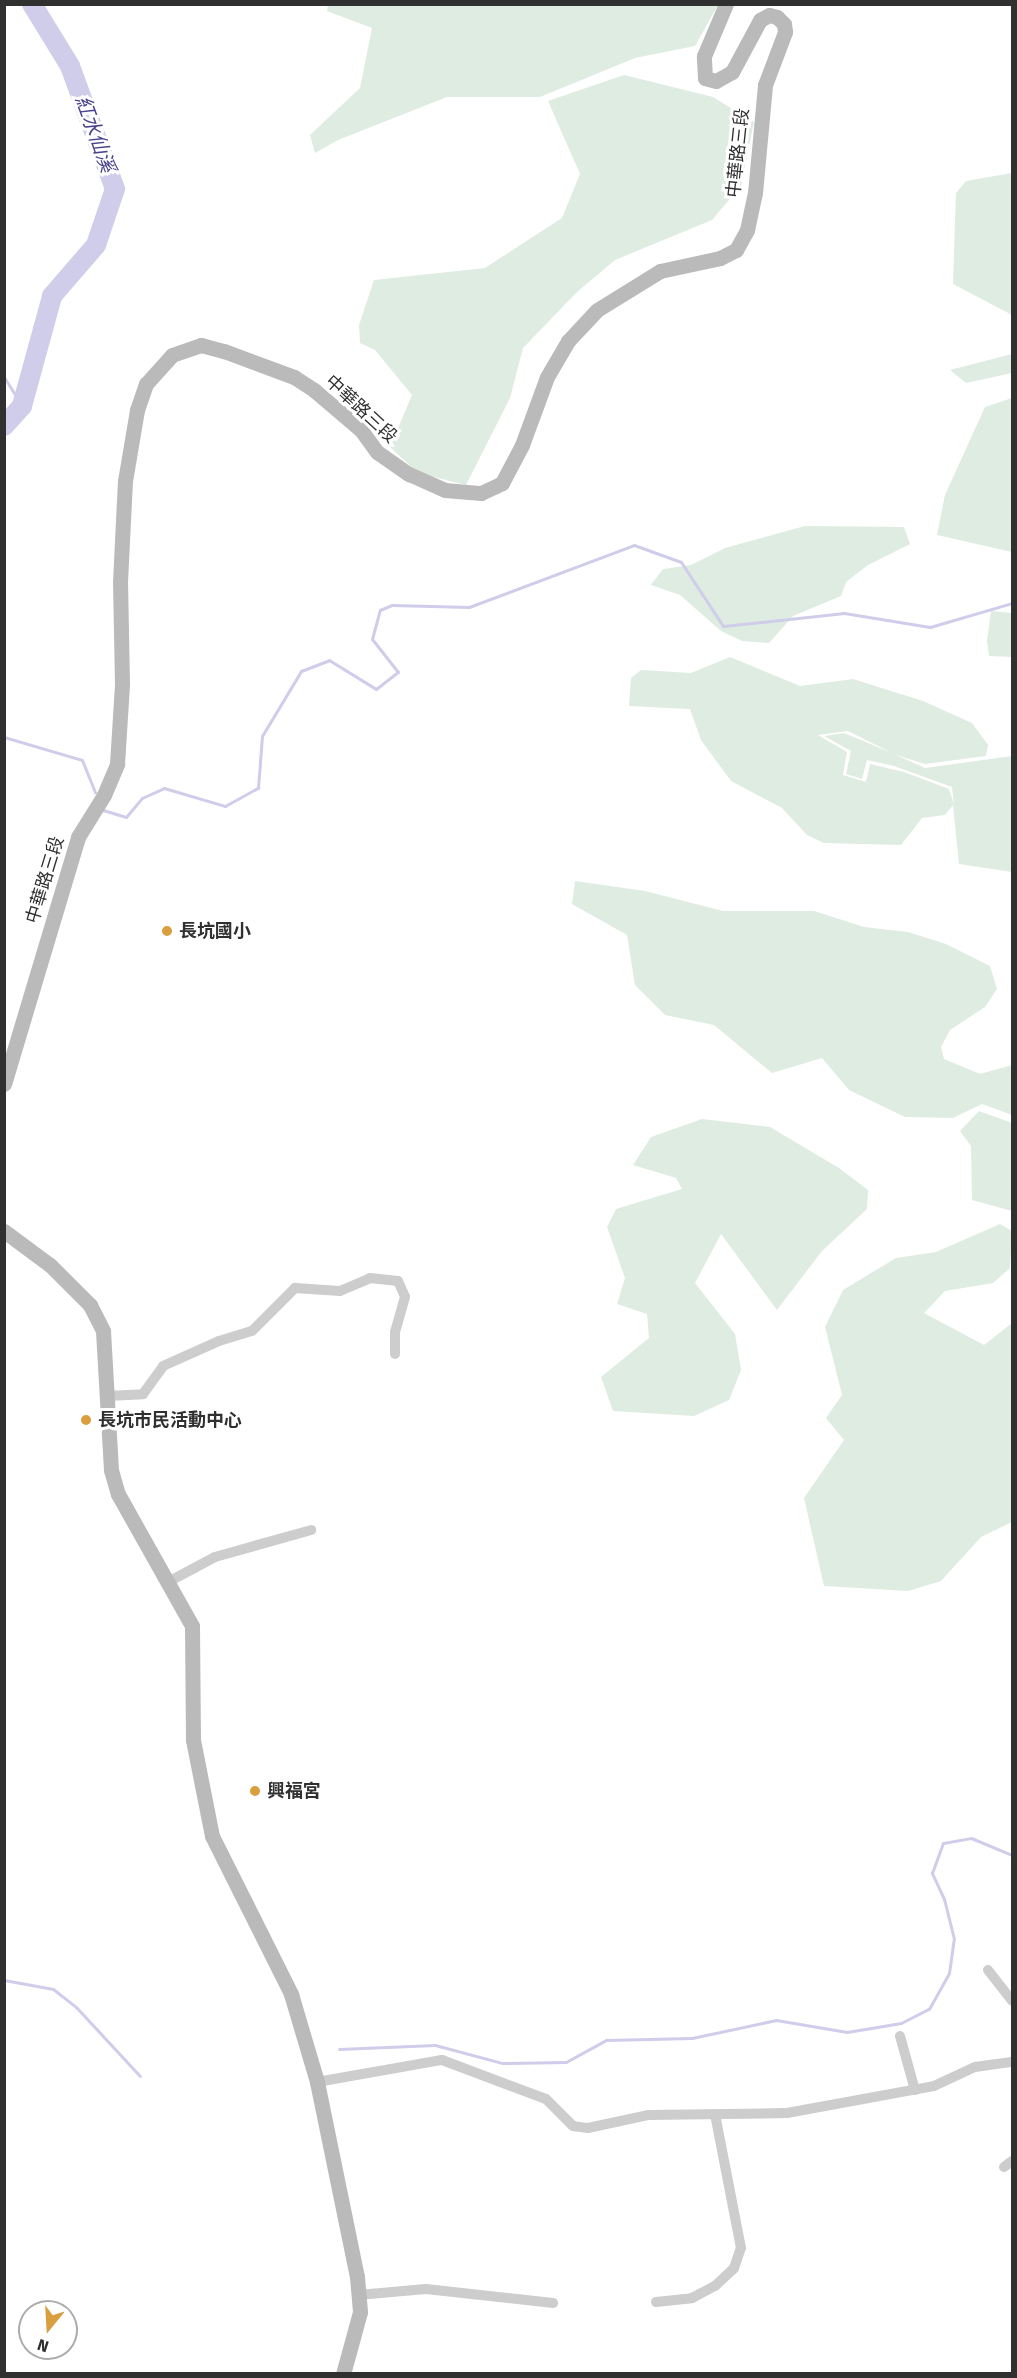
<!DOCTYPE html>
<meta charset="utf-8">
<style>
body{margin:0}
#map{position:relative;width:1017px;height:2378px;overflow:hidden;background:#fff;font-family:"Fira Sans","Noto Sans TC",sans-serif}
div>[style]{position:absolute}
.green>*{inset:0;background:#dfece1}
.stream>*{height:3px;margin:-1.5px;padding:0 1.5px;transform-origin:1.5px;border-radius:1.5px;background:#cfcdea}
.river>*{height:20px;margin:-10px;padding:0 10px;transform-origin:10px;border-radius:10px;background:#cfcdea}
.street>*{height:10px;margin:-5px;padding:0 5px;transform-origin:5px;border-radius:5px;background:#cdcdcd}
.secondary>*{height:15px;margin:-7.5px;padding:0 7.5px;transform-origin:7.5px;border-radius:7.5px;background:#bababa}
.dots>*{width:16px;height:16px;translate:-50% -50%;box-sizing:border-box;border:3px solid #fff;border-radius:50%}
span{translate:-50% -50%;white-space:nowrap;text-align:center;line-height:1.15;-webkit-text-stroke:6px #fff;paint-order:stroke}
.street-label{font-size:18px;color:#303030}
.poi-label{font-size:18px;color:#303030;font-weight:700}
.left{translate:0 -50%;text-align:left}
.water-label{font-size:20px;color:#48438d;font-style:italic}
.frame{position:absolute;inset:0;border:6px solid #303030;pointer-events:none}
.north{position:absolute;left:18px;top:2300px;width:60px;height:60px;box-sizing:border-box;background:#fff;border:2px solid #acacac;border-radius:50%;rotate:198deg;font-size:16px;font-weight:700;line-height:24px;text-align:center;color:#303030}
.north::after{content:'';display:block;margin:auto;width:21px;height:27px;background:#da9e3f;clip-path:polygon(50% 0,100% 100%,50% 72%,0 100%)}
</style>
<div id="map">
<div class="green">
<div style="clip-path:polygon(328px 5px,718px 5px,695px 46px,635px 58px,540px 97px,447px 97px,338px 140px,315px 153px,310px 135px,360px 88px,372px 28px,327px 11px)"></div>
<div style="clip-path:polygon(624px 75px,713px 97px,754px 122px,741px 186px,712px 220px,615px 260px,577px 292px,523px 348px,510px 398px,466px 485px,418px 473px,390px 447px,412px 395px,375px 350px,360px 343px,359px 325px,374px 280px,485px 268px,562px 218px,580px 174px,548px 101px)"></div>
<div style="clip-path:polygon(1012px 173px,1012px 315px,953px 284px,956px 193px,966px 181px)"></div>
<div style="clip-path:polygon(1012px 354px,1012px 373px,966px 383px,950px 370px)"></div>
<div style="clip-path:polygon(1012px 398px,1012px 552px,937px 535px,945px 495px,985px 407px)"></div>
<div style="clip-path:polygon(805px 526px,904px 527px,910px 544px,868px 565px,846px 582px,841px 596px,793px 616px,769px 643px,742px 641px,721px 631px,680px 595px,651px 585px,663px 569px,691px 565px,725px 548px)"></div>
<div style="clip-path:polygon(991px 611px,1012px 613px,1012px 657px,989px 656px,987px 641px)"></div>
<div style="clip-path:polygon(evenodd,730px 657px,800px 686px,853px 679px,923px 701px,972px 723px,988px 745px,986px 756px,925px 764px,896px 755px,925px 768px,1012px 756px,1012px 872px,959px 864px,953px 805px,945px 815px,922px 818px,901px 845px,824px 843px,807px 835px,782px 808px,731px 781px,701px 740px,690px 709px,629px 706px,631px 678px,641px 670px,691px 673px,730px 657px,848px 731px,892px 753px,844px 733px,824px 736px,851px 751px,846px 774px,862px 779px,867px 760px,894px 766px,952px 787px,954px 804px,949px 789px,904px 772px,870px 764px,866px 782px,843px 775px,847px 752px,818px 735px,848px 731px)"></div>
<div style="clip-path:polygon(575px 881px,645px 891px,723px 911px,814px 911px,864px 927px,908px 932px,946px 944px,990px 966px,997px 989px,985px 1007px,950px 1030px,941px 1047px,944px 1059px,980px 1074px,1012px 1065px,1012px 1115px,982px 1104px,953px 1118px,905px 1117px,849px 1090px,822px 1058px,772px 1073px,714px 1025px,665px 1015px,635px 985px,627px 935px,572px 904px)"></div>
<div style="clip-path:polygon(979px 1111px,1012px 1123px,1012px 1211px,972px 1200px,971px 1146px,960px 1131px)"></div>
<div style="clip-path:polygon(702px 1119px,770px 1127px,839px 1168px,868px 1190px,867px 1209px,822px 1251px,777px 1310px,721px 1234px,695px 1283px,735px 1334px,741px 1370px,729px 1400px,694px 1416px,613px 1411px,601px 1377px,649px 1338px,647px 1314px,617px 1304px,625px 1278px,607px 1227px,616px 1209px,682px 1189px,676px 1178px,633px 1165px,651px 1137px)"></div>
<div style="clip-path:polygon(1000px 1224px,1012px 1231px,1010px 1268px,993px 1283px,945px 1291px,924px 1313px,984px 1345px,1012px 1323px,1012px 1522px,981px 1537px,941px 1581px,908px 1591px,824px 1586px,804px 1498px,844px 1440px,826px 1418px,842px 1395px,825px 1327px,843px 1290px,896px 1258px,936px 1252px)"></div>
</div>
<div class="stream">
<div style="left:4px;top:377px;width:34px;rotate:58deg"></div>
<div style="left:4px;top:737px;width:81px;rotate:16.4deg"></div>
<div style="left:82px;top:760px;width:35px;rotate:68deg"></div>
<div style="left:103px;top:810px;width:24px;rotate:17deg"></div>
<div style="left:126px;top:817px;width:25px;rotate:-50deg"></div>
<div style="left:142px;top:798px;width:24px;rotate:-24deg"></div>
<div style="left:164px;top:788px;width:64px;rotate:16.4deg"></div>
<div style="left:225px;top:806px;width:38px;rotate:-29deg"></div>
<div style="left:258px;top:788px;width:52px;rotate:-85.6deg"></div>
<div style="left:262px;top:736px;width:76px;rotate:-59deg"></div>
<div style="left:301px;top:671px;width:30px;rotate:-21deg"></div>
<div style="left:329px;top:660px;width:55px;rotate:31.7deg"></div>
<div style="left:376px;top:689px;width:28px;rotate:-38deg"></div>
<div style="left:398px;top:672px;width:42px;rotate:-128.2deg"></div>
<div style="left:372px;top:639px;width:30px;rotate:-75deg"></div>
<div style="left:380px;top:610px;width:13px;rotate:-23deg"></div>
<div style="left:392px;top:605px;width:77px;rotate:1.5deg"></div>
<div style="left:469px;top:607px;width:176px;rotate:-20.6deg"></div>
<div style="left:634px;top:545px;width:50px;rotate:19.9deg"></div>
<div style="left:681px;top:562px;width:77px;rotate:56.7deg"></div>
<div style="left:723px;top:626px;width:122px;rotate:-6.1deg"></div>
<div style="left:844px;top:613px;width:87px;rotate:9.2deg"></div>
<div style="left:930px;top:627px;width:85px;rotate:-16.3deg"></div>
<div style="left:4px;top:1980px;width:50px;rotate:10.4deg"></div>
<div style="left:53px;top:1989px;width:29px;rotate:38deg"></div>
<div style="left:76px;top:2007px;width:94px;rotate:47.2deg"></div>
<div style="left:339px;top:2049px;width:96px;rotate:-2.4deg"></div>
<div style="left:435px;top:2045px;width:69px;rotate:15deg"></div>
<div style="left:502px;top:2063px;width:64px;rotate:-0.9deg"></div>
<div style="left:566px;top:2062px;width:46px;rotate:-28.8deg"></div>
<div style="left:606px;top:2040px;width:86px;rotate:-1.3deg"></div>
<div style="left:692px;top:2038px;width:86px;rotate:-12.1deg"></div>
<div style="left:776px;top:2020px;width:72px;rotate:9.6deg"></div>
<div style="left:847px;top:2032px;width:55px;rotate:-9.5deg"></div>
<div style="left:901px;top:2023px;width:31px;rotate:-27deg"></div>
<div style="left:929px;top:2009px;width:41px;rotate:-60.9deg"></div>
<div style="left:949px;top:1973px;width:34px;rotate:-82deg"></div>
<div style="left:954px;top:1939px;width:41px;rotate:-104deg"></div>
<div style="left:944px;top:1899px;width:29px;rotate:-115deg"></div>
<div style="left:932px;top:1873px;width:32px;rotate:-70deg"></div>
<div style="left:943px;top:1843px;width:28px;rotate:-10deg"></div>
<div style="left:971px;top:1838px;width:44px;rotate:22.5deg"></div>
</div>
<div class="river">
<div style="left:4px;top:426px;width:27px;rotate:-48deg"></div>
<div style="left:22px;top:406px;width:114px;rotate:-74.7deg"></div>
<div style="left:52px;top:296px;width:67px;rotate:-49.2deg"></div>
<div style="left:96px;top:245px;width:59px;rotate:-71.3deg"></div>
<div style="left:115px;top:189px;width:131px;rotate:-110.1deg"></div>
<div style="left:70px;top:66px;width:73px;rotate:-121.5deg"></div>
</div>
<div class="street">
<div style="left:108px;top:1396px;width:35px;rotate:-3deg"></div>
<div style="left:143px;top:1394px;width:34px;rotate:-54deg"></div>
<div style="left:163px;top:1366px;width:61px;rotate:-24.1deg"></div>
<div style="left:219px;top:1341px;width:34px;rotate:-17deg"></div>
<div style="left:252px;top:1331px;width:61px;rotate:-45deg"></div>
<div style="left:295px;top:1288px;width:45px;rotate:3.8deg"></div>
<div style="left:340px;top:1291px;width:33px;rotate:-23deg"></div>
<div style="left:370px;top:1278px;width:28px;rotate:6deg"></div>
<div style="left:398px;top:1281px;width:17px;rotate:66deg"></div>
<div style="left:405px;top:1297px;width:36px;rotate:106deg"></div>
<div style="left:395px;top:1332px;width:22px;rotate:90deg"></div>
<div style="left:170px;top:1581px;width:51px;rotate:-28.1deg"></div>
<div style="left:215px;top:1557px;width:100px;rotate:-15.7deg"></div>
<div style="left:988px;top:1970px;width:39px;rotate:52deg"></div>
<div style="left:900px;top:2036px;width:56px;rotate:74.5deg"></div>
<div style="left:317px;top:2082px;width:127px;rotate:-10deg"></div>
<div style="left:442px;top:2060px;width:111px;rotate:20.6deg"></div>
<div style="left:546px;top:2099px;width:38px;rotate:45deg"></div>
<div style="left:573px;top:2126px;width:15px;rotate:8deg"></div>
<div style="left:588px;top:2128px;width:61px;rotate:-12.2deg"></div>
<div style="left:648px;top:2115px;width:139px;rotate:-0.8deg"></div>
<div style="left:787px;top:2113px;width:149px;rotate:-10.4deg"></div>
<div style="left:934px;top:2086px;width:45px;rotate:-24.9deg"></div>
<div style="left:975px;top:2067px;width:37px;rotate:-8deg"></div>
<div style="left:1004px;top:2167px;width:10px;rotate:-37deg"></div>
<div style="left:358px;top:2295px;width:68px;rotate:-5deg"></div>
<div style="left:426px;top:2289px;width:128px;rotate:6.3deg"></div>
<div style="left:656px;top:2302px;width:36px;rotate:-6deg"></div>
<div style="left:692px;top:2298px;width:26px;rotate:-28deg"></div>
<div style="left:715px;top:2286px;width:26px;rotate:-43deg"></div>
<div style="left:734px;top:2268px;width:21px;rotate:-71deg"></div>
<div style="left:741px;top:2248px;width:136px;rotate:-101deg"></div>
</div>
<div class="secondary">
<div style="left:4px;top:1084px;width:258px;rotate:-73.3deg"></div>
<div style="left:78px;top:837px;width:49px;rotate:-58.2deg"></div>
<div style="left:104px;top:795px;width:34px;rotate:-67deg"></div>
<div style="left:117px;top:764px;width:80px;rotate:-86.4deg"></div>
<div style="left:122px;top:684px;width:102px;rotate:-91.1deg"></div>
<div style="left:120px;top:582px;width:101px;rotate:-87.2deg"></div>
<div style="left:125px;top:481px;width:72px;rotate:-80.4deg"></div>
<div style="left:137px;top:410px;width:28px;rotate:-71deg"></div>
<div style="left:146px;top:384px;width:39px;rotate:-48deg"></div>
<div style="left:172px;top:355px;width:31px;rotate:-19deg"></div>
<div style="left:201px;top:345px;width:24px;rotate:15deg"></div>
<div style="left:224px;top:351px;width:75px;rotate:20.4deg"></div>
<div style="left:294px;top:377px;width:24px;rotate:33deg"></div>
<div style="left:314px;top:390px;width:62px;rotate:40.4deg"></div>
<div style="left:361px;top:430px;width:27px;rotate:54deg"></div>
<div style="left:377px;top:452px;width:39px;rotate:35deg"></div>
<div style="left:409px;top:474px;width:39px;rotate:24deg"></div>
<div style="left:445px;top:490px;width:36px;rotate:5deg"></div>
<div style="left:481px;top:493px;width:23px;rotate:-25deg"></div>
<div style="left:502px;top:483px;width:43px;rotate:-62.2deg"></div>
<div style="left:522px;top:445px;width:72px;rotate:-69.8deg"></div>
<div style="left:547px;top:377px;width:42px;rotate:-59.7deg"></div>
<div style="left:568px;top:341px;width:42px;rotate:-46.9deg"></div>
<div style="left:597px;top:310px;width:74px;rotate:-31.8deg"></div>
<div style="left:660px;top:271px;width:61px;rotate:-12.2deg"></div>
<div style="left:720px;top:258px;width:18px;rotate:-27deg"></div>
<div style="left:736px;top:250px;width:23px;rotate:-61deg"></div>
<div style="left:747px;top:230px;width:38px;rotate:-78deg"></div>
<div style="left:755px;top:193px;width:108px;rotate:-84.7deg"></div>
<div style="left:765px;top:85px;width:57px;rotate:-69.3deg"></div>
<div style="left:785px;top:32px;width:8px;rotate:-97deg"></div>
<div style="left:784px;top:24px;width:10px;rotate:-135deg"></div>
<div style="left:777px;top:17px;width:8px;rotate:-166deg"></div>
<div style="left:769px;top:15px;width:10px;rotate:151deg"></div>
<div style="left:760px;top:20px;width:59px;rotate:118.3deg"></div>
<div style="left:732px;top:72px;width:18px;rotate:151deg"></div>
<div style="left:716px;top:81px;width:11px;rotate:-165deg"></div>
<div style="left:705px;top:78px;width:22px;rotate:-93deg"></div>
<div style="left:704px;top:56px;width:56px;rotate:-67.1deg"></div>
<div style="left:4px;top:1231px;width:57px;rotate:36.5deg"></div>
<div style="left:50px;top:1265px;width:57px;rotate:45deg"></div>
<div style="left:90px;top:1305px;width:29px;rotate:63deg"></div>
<div style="left:103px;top:1331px;width:139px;rotate:86.7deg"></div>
<div style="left:111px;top:1470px;width:25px;rotate:74deg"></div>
<div style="left:118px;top:1494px;width:151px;rotate:60.7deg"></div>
<div style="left:192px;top:1626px;width:114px;rotate:89.5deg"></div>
<div style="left:193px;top:1740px;width:98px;rotate:78.8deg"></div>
<div style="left:212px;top:1836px;width:177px;rotate:63.4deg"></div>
<div style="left:291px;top:1994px;width:92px;rotate:73.5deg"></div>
<div style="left:317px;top:2082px;width:199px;rotate:78.4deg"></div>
<div style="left:357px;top:2277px;width:35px;rotate:85deg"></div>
<div style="left:360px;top:2312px;width:64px;rotate:105.3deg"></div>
</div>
<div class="dots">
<div style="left:167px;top:931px;background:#da9e3f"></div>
<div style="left:86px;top:1420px;background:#da9e3f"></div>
<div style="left:255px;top:1791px;background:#da9e3f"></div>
</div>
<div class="street-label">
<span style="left:738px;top:153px;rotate:-84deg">中華路三段</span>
<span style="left:361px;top:409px;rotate:43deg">中華路三段</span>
<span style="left:45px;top:880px;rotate:-73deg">中華路三段</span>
</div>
<div class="poi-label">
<span class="left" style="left:179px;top:931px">長坑國小</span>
<span class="left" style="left:98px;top:1420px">長坑市民活動中心</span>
<span class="left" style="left:267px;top:1791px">興福宮</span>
</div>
<div class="water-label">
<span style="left:95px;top:134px;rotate:70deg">紅水仙溪</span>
</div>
<div class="frame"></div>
<div class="north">N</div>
</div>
